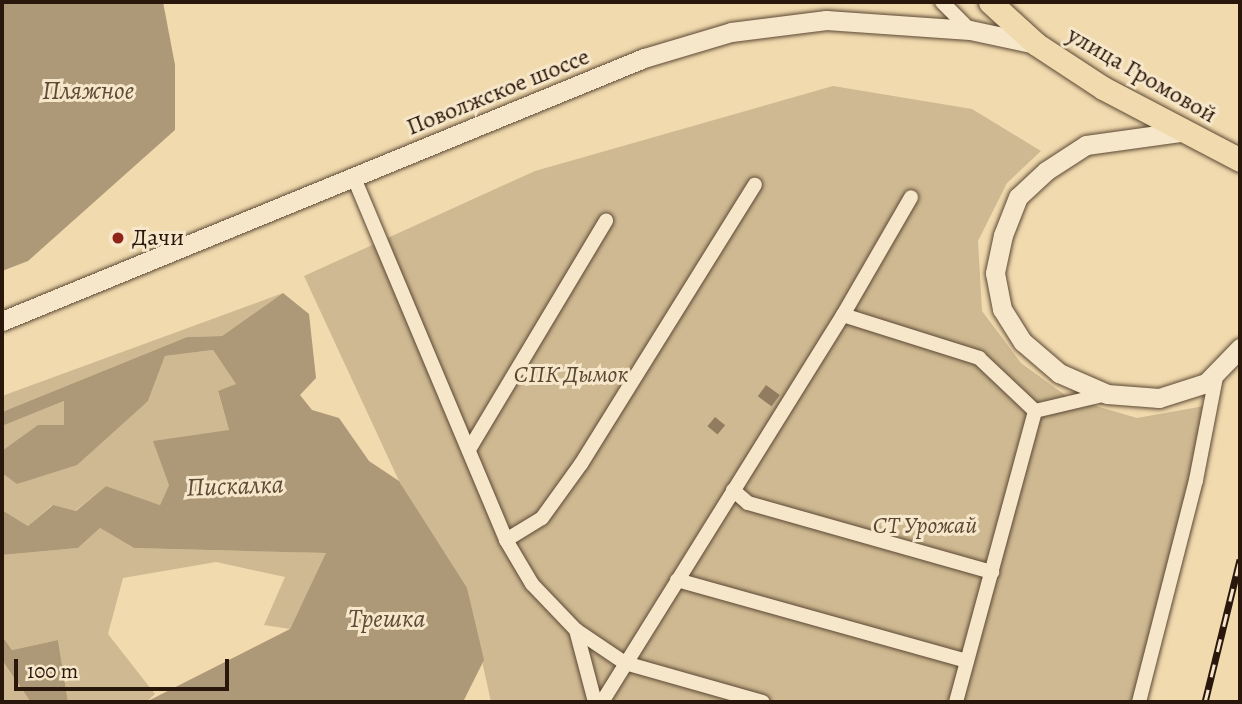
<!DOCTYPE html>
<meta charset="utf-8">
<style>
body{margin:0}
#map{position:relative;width:1242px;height:704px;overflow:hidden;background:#f1daae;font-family:Alegreya,serif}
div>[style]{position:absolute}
.green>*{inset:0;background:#cfb992}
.water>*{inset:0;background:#ad9877}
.building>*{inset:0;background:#917c60;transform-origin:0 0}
.roads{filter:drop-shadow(0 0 2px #5b4834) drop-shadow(0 0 2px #5b4834)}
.street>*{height:14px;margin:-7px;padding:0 7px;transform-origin:7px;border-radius:7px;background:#f6e7ca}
.secondary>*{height:19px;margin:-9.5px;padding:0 9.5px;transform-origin:9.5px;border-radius:9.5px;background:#f6e7ca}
.primary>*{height:23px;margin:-11.5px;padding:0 11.5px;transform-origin:11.5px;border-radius:11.5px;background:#f1daae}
.rail>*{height:7px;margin-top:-3.5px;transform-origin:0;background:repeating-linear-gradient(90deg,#f6e7ca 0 13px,#29170c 0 26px);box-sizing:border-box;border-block:2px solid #29170c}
.dots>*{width:19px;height:19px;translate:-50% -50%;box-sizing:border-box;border:4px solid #f6e7ca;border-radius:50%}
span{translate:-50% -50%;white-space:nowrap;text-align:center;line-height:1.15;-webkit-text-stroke:6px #f6e7ca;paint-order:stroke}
.street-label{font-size:24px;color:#29170c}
.poi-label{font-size:24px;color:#29170c}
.left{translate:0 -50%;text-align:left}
.park-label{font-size:24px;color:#5b4834;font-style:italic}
.water-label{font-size:26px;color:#5e4b37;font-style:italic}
.frame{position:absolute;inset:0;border:4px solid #29170c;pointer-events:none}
.scale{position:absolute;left:14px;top:659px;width:215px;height:32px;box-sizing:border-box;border:4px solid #29170c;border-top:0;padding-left:9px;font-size:21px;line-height:24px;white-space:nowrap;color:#29170c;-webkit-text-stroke:5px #f6e7ca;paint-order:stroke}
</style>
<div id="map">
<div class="green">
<div style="clip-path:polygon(833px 86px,972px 109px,1041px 151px,1007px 183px,978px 241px,982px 311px,1021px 363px,1069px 398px,1137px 418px,1210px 405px,1139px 702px,491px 702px,466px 588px,399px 481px,304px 276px,535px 171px)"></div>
<div style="clip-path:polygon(283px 293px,222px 336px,187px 337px,2px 412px,2px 396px)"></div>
<div style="clip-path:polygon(213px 350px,236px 384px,218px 392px,229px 430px,169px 485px,160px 505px,106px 486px,75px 511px,52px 505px,28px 526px,2px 510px,2px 473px,18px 484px,148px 401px,165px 356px)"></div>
<div style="clip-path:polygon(64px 401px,64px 425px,2px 451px,2px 426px)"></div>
<div style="clip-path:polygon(100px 528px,134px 548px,327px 553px,290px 629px,264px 625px,285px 577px,216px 562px,123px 578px,108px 634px,155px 694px,146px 702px,68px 702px,58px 640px,12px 650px,2px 636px,2px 555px,78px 548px)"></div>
<div style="clip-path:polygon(2px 660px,30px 701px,2px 702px)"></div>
</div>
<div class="water">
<div style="clip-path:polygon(2px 2px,163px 2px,175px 65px,175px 130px,28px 261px,2px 271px)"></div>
<div style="clip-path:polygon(283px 293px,309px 314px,316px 378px,300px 395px,312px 410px,339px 418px,369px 461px,399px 481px,467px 588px,484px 660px,463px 702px,146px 702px,290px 629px,326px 553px,134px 548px,100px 528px,78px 548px,2px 555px,2px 510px,28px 526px,53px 505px,76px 511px,106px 486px,160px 505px,169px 485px,153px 441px,229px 430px,218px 391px,236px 384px,213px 350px,165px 356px,148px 401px,77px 465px,17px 484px,2px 473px,2px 451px,38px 425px,64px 425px,64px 401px,2px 426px,2px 412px,187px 337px,222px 336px)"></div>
<div style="clip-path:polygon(2px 636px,12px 650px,58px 640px,68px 702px,23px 702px,30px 701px,2px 660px)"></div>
</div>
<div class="building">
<div style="left:766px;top:385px;width:17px;height:14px;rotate:36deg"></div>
<div style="left:715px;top:417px;width:13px;height:12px;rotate:39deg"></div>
</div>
<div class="roads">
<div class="street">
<div style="left:942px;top:2px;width:40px;rotate:45deg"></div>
<div style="left:354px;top:178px;width:393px;rotate:67.2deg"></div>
<div style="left:506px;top:540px;width:51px;rotate:59.4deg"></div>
<div style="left:532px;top:584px;width:64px;rotate:46.3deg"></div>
<div style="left:576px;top:630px;width:59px;rotate:34deg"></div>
<div style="left:625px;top:663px;width:143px;rotate:15.8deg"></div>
<div style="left:843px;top:315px;width:136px;rotate:-60deg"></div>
<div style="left:470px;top:448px;width:265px;rotate:-59.1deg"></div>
<div style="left:733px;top:490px;width:20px;rotate:41deg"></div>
<div style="left:748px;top:503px;width:254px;rotate:15.8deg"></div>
<div style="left:506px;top:540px;width:42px;rotate:-31.4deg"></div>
<div style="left:542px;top:518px;width:67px;rotate:-54.2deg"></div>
<div style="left:581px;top:464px;width:329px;rotate:-58.1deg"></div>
<div style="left:677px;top:580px;width:301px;rotate:15.6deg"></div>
<div style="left:576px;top:630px;width:74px;rotate:75.2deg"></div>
<div style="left:602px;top:702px;width:456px;rotate:-58.1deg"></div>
<div style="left:843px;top:315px;width:143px;rotate:17.5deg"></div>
<div style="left:979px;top:358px;width:77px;rotate:43.4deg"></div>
<div style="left:1035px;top:411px;width:74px;rotate:-13.3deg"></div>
<div style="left:956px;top:702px;width:302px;rotate:-74.8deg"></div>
<div style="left:1139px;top:702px;width:229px;rotate:-75.6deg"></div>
<div style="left:1196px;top:480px;width:110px;rotate:-79deg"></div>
</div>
<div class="secondary">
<div style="left:1187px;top:131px;width:102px;rotate:172.1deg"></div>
<div style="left:1086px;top:145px;width:48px;rotate:147deg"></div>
<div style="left:1046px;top:171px;width:38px;rotate:137deg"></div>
<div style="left:1018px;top:197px;width:41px;rotate:111.5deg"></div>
<div style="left:1003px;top:235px;width:39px;rotate:102deg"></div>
<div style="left:995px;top:273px;width:37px;rotate:79deg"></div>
<div style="left:1002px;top:309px;width:39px;rotate:58deg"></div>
<div style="left:1023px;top:342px;width:48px;rotate:40.7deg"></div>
<div style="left:1059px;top:373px;width:52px;rotate:23.6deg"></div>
<div style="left:1107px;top:394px;width:52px;rotate:4.4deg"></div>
<div style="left:1159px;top:398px;width:49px;rotate:-17.7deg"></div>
<div style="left:1206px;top:383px;width:49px;rotate:-45.8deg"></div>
<div style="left:2px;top:321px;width:694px;rotate:-22.28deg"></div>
<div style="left:644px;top:58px;width:91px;rotate:-16.6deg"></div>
<div style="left:731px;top:32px;width:96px;rotate:-7.2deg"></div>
<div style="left:826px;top:20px;width:144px;rotate:4deg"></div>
<div style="left:970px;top:30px;width:67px;rotate:12deg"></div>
</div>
<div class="primary">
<div style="left:990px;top:2px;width:62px;rotate:42.4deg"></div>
<div style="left:1036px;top:44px;width:80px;rotate:33.3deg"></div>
<div style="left:1103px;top:88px;width:155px;rotate:27.7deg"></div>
</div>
</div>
<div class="rail">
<div style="left:1205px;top:702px;width:147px;rotate:-76.2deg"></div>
</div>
<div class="dots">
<div style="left:118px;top:238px;background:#8f2418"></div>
</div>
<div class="street-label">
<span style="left:1142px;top:75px;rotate:30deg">улица Громовой</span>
<span style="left:498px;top:92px;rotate:-22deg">Поволжское шоссе</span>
</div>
<div class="poi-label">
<span class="left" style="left:132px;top:238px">Дачи</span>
</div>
<div class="park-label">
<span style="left:571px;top:375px">СПК Дымок</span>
<span style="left:925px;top:526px">СТ Урожай</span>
</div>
<div class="water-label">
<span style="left:88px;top:91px">Пляжное</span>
<span style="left:235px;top:486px;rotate:-2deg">Пискалка</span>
<span style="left:387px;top:619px">Трешка</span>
</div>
<div class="frame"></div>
<div class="scale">100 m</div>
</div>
